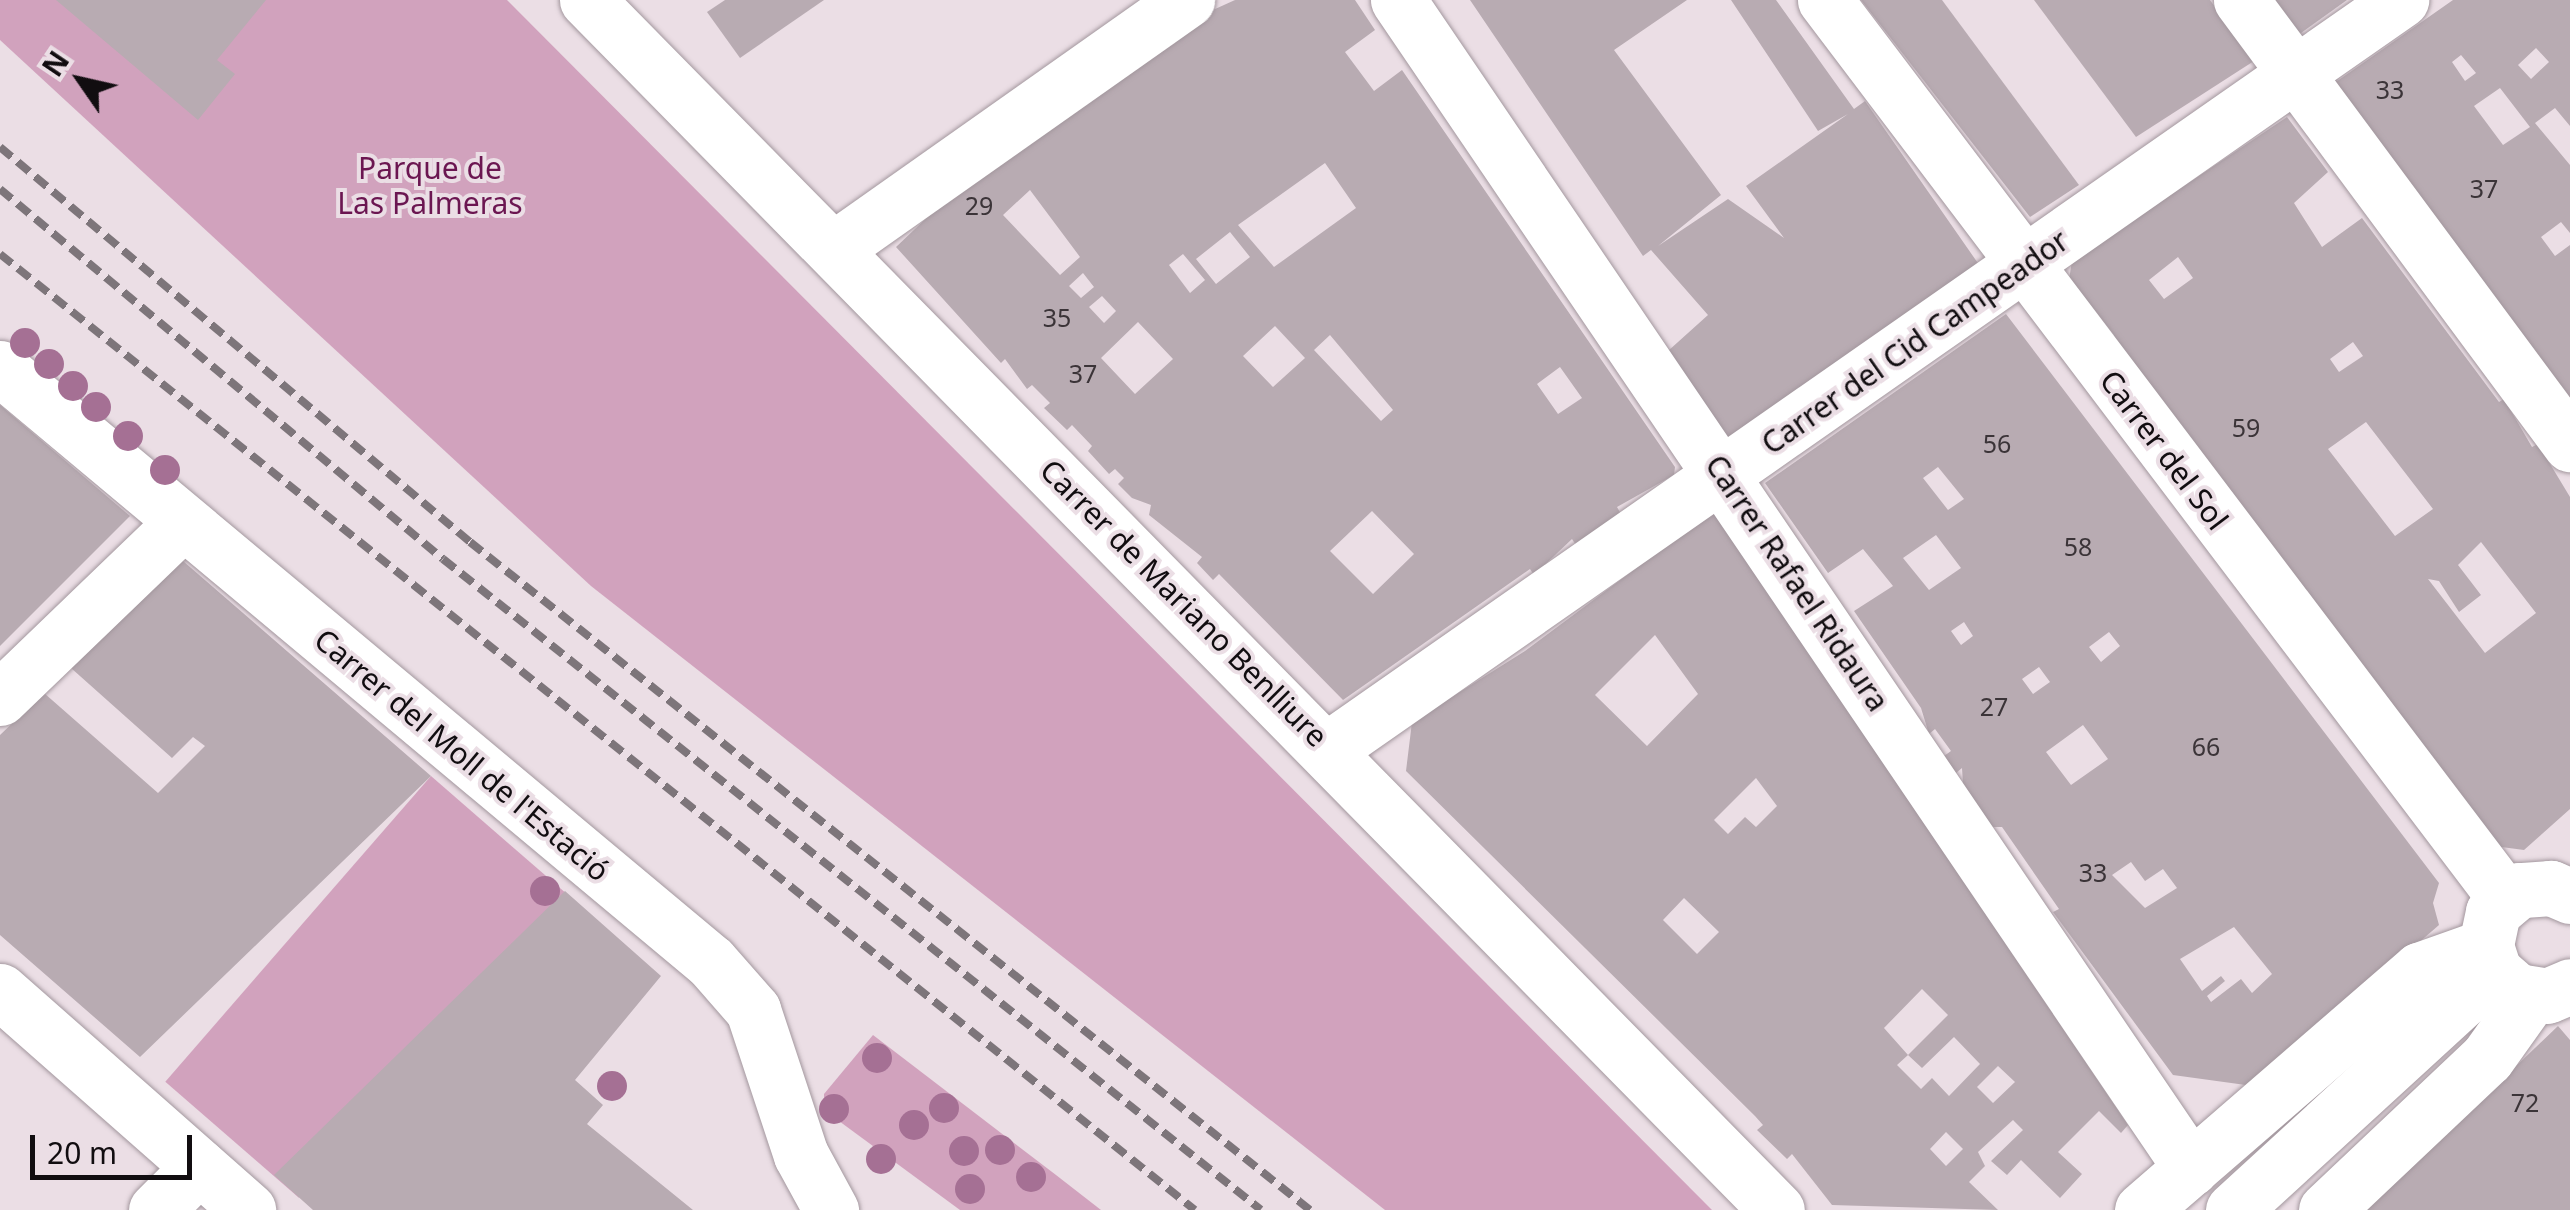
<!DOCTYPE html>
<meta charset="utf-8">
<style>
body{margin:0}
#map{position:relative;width:2570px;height:1210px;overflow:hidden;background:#ebdee5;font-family:"Noto Sans",sans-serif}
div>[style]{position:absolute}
.green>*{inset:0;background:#d1a2bd;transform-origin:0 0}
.building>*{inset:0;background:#b8abb2}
.roads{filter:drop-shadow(0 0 2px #a3979e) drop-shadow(0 0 2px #a3979e)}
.minor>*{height:55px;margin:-27.5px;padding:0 27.5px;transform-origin:27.5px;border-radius:27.5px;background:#fff}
.tertiary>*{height:55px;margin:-27.5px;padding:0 27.5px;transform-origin:27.5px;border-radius:27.5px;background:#fff}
.rail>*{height:8px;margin-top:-4px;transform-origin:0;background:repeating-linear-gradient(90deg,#7d757a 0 15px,transparent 0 23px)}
.trees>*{width:30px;height:30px;margin:-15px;border-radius:50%;background:#a57094}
span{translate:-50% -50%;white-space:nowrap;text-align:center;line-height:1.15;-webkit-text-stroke:8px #ebdee5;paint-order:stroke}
.number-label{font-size:25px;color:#3b3438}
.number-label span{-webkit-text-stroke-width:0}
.park-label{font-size:30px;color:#6b1651}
.street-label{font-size:30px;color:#110d10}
.north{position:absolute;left:30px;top:30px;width:100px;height:100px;-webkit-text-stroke:8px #ebdee5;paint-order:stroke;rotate:304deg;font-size:28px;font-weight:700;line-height:40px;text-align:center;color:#110d10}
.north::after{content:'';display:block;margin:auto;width:35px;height:45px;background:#110d10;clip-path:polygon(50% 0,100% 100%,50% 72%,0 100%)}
.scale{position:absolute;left:30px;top:1135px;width:162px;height:45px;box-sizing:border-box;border:5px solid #110d10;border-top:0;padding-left:12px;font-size:30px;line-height:35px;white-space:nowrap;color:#110d10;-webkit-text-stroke:8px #ebdee5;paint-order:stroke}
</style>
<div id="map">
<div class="green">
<div style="clip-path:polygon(0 0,507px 0,1712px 1210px,1385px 1210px,591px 586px,0 40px)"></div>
<div style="left:431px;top:776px;width:177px;height:405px;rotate:41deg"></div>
<div style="clip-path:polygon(873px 1035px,1056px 1175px,1101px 1210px,960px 1210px,824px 1110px,824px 1094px)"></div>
</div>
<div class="building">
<div style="clip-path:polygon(56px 0,266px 0,217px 60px,235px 74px,198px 120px)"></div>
<div style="clip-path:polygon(725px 0,824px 0,740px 58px,707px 12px)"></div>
<div style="clip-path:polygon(evenodd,1235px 0,1355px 0,1375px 30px,1345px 52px,1374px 91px,1402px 70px,1675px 467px,1674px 475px,1617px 507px,1621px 514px,1576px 545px,1572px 539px,1534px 575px,1530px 569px,1343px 700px,1219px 574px,1213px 580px,1197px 563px,1202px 557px,1149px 515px,1151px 505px,1132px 498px,1118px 484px,1124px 478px,1115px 469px,1109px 474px,1088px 451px,1092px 446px,1072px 425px,1067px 430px,1044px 408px,1050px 403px,1032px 385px,1027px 389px,1005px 359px,1001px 363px,896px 247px,956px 190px,1175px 43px,1193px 19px,1235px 0,1325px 163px,1356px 208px,1274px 267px,1238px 225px,1325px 163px,1235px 0,1030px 190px,1080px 257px,1060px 275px,1003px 215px,1030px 190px,1235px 0,1230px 232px,1250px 257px,1216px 284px,1196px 259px,1230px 232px,1235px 0,1183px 254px,1205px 280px,1190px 293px,1169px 265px,1183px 254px,1235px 0,1083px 273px,1094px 287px,1081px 298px,1069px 286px,1083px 273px,1235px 0,1102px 296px,1116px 311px,1104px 323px,1089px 307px,1102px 296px,1235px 0,1138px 322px,1173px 359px,1135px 394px,1101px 358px,1138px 322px,1235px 0,1275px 326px,1305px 358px,1273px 387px,1243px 356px,1275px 326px,1235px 0,1330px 335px,1393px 410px,1381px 421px,1314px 350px,1330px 335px,1235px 0,1560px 367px,1582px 398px,1558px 414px,1537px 384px,1560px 367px,1235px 0,1372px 511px,1414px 554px,1373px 594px,1330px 551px,1372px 511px)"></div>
<div style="clip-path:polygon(1470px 0,1687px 0,1614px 50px,1721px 195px,1658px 246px,1728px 199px,1784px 238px,1746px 186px,1848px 114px,1818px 131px,1731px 0,1776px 0,1854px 109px,1865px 101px,1982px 269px,1728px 440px,1668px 351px,1708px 315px,1651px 250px,1643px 256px)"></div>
<div style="clip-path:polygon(1861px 0,1942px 0,2079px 185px,2030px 217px)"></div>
<div style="clip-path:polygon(2034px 0,2210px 0,2254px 61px,2136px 137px)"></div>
<div style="clip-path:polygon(2267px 0,2347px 0,2294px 38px)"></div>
<div style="clip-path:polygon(evenodd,2453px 0,2570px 0,2570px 126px,2555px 108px,2535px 123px,2570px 165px,2570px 233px,2561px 222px,2541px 237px,2555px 256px,2570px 245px,2570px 403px,2333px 84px,2453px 0,2536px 48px,2549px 62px,2531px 79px,2518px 65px,2536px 48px,2453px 0,2461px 55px,2476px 73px,2465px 81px,2452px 62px,2461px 55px,2453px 0,2500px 88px,2530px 127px,2503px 145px,2474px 106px,2500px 88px)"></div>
<div style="clip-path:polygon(evenodd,2287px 117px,2328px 172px,2294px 203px,2322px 247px,2362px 218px,2499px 402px,2504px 399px,2532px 447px,2538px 444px,2570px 497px,2570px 809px,2524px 850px,2494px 846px,2108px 340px,2114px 335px,2089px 303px,2084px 308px,2068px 286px,2072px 261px,2287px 117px,2178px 257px,2193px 278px,2164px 299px,2149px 280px,2178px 257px,2287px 117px,2353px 342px,2363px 356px,2339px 372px,2330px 359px,2353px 342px,2287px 117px,2366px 422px,2433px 509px,2395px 536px,2328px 449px,2366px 422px,2287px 117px,2481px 542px,2536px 613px,2485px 653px,2428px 579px,2439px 581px,2459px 612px,2481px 595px,2458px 565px,2481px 542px)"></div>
<div style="clip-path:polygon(evenodd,2006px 314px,2439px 883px,2433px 903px,2439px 925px,2253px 1086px,2173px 1075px,2053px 912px,2059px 909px,2002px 827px,1992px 827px,1963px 784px,1962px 768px,1956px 773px,1944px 756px,1951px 751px,1935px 729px,1929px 734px,1921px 708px,1854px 611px,1893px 586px,1863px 549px,1828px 573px,1765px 483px,2006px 314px,1938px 467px,1964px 499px,1948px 510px,1923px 478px,1938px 467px,2006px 314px,1936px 535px,1961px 568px,1929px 590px,1903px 558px,1936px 535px,2006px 314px,1964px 622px,1973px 636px,1961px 645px,1951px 631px,1964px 622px,2006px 314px,2109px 632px,2120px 646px,2101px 662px,2089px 647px,2109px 632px,2006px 314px,2039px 667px,2050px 682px,2033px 694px,2022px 679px,2039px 667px,2006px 314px,2083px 725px,2108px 759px,2071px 785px,2046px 752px,2083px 725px,2006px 314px,2131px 862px,2145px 881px,2163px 869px,2177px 888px,2145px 908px,2112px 875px,2131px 862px,2006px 314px,2234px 927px,2272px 974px,2252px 993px,2241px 979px,2211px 1002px,2207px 996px,2225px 981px,2221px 976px,2202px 991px,2180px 959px,2234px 927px)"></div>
<div style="clip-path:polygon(0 405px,130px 516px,0 646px)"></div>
<div style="clip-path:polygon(evenodd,1713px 511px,2128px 1125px,2121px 1133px,2099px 1111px,2058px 1152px,2082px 1174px,2060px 1198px,2021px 1160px,2007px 1175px,1991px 1161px,2023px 1130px,2013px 1120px,1978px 1152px,1985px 1166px,1969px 1182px,1998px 1210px,1832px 1205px,1792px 1154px,1787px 1159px,1757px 1130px,1763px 1125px,1755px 1116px,1406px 771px,1412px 722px,1525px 651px,1713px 511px,1655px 635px,1698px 694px,1647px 746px,1595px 695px,1655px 635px,1713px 511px,1756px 778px,1777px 806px,1756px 827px,1745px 817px,1728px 834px,1714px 820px,1756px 778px,1713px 511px,1684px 898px,1719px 932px,1697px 954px,1663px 920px,1684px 898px,1713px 511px,1922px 989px,1948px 1015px,1908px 1055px,1884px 1028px,1922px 989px,1713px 511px,1954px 1037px,1980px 1064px,1949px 1096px,1932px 1078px,1921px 1089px,1897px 1065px,1908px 1055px,1922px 1068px,1954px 1037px,1713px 511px,1998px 1066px,2015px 1082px,1993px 1103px,1977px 1087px,1998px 1066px,1713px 511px,1946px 1132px,1963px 1149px,1946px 1166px,1930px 1149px,1946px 1132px)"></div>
<div style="clip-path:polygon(183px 561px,431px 776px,140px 1057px,0 935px,0 735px,44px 693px,158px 793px,205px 746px,193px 737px,172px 758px,71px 668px)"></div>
<div style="clip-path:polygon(565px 891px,661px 976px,575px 1080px,603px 1105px,587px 1124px,693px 1210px,313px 1210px,274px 1175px)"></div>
<div style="clip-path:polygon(2558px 1026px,2570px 1040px,2570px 1210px,2348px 1210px,2439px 1140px)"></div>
</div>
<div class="roads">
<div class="minor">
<div style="left:1398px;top:0;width:1412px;rotate:55.83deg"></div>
<div style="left:1825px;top:0;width:1128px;rotate:52.86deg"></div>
<div style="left:2241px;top:0;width:553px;rotate:53.46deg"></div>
<div style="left:835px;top:248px;width:431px;rotate:-35.2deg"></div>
<div style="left:0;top:368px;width:926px;rotate:39.88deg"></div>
<div style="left:711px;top:962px;width:64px;rotate:48.8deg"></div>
<div style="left:753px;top:1010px;width:153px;rotate:71.7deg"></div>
<div style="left:801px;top:1155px;width:63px;rotate:61.4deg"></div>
<div style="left:0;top:698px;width:252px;rotate:-43.9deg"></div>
<div style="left:1328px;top:749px;width:1309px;rotate:-34.92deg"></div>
<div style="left:0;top:991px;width:331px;rotate:41.4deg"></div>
<div style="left:156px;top:1210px;width:61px;rotate:-45deg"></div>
<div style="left:2326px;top:1210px;width:221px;rotate:-43.4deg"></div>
<div style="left:2487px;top:1058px;width:77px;rotate:-54.5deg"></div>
</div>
<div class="tertiary">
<div style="left:587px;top:0;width:1697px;rotate:45.48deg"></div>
<div style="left:2570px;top:896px;width:21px;rotate:-157deg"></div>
<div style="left:2551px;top:888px;width:32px;rotate:176deg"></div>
<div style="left:2519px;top:890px;width:34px;rotate:140deg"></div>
<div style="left:2493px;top:912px;width:35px;rotate:102deg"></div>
<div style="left:2486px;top:946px;width:26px;rotate:72deg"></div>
<div style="left:2494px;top:971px;width:30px;rotate:41deg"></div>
<div style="left:2517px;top:991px;width:30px;rotate:9deg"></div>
<div style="left:2547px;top:996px;width:25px;rotate:-23deg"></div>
<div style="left:2142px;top:1210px;width:367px;rotate:-40.9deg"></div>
<div style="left:2419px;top:970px;width:71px;rotate:-19.7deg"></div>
<div style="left:2233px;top:1210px;width:354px;rotate:-42.5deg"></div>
</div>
</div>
<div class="rail">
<div style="left:0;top:147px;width:614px;rotate:40.04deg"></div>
<div style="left:470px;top:542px;width:1073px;rotate:38.49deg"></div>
<div style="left:0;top:189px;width:577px;rotate:39.87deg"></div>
<div style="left:443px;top:559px;width:1045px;rotate:38.51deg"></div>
<div style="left:0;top:254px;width:1530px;rotate:38.66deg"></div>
</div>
<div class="trees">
<div style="left:25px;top:343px"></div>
<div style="left:49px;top:364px"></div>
<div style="left:73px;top:386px"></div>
<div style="left:96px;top:407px"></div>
<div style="left:128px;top:436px"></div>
<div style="left:165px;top:470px"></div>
<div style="left:545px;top:891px"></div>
<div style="left:877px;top:1058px"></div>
<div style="left:612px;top:1086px"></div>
<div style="left:944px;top:1108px"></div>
<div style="left:834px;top:1109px"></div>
<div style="left:914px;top:1125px"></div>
<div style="left:1000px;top:1150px"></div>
<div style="left:964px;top:1151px"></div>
<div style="left:881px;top:1159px"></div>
<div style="left:1031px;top:1177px"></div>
<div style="left:970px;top:1189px"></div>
</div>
<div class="number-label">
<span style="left:2390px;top:89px">33</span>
<span style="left:2484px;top:188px">37</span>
<span style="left:979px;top:205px">29</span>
<span style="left:1057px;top:317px">35</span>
<span style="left:1083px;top:373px">37</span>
<span style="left:2246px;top:427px">59</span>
<span style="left:1997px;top:443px">56</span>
<span style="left:2078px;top:546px">58</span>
<span style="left:1994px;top:706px">27</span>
<span style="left:2206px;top:746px">66</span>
<span style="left:2093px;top:872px">33</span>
<span style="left:2525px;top:1102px">72</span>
</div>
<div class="park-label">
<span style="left:430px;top:185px">Parque de<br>Las Palmeras</span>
</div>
<div class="street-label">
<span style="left:1915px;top:342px;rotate:-35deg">Carrer del Cid Campeador</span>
<span style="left:2164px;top:450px;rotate:53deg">Carrer del Sol</span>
<span style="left:1797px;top:583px;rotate:56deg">Carrer Rafael Ridaura</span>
<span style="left:1184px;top:603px;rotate:45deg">Carrer de Mariano Benlliure</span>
<span style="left:462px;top:755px;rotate:40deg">Carrer del Moll de l'Estació</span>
</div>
<div class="north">N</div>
<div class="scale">20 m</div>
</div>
